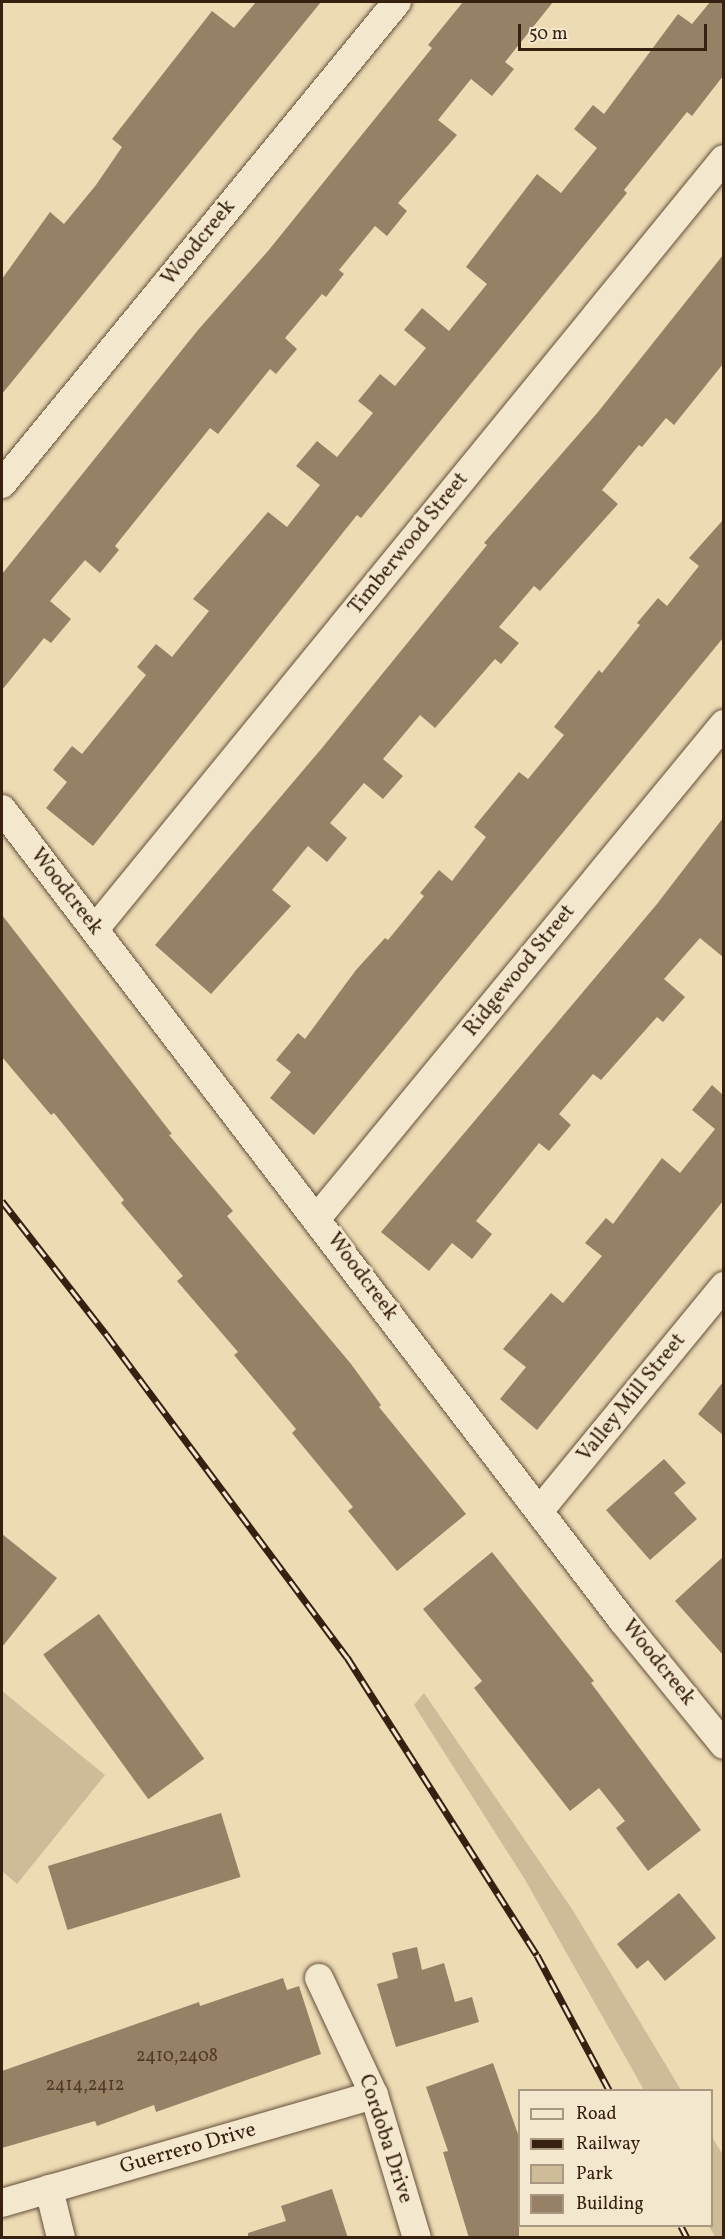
<!DOCTYPE html>
<style>
body{margin:0}
#map{position:relative;width:725px;height:2239px;overflow:hidden;background:#eddbb4;font-family:Vollkorn,serif}
div>[style]{position:absolute}
.green>*{inset:0;background:#cebb98}
.building>*{inset:0;background:#968166;transform-origin:0 0}
.roads{filter:drop-shadow(0 0 2px #654f3a) drop-shadow(0 0 2px #654f3a)}
.street>*{height:28px;margin:-14px;padding:0 14px;transform-origin:14px;border-radius:14px;background:#f3e8ce}
.rail>*{height:7px;margin-top:-3.5px;transform-origin:0;background:repeating-linear-gradient(90deg,#f3e8ce 0 14px,#382011 0 28px);box-sizing:border-box;border-block:2px solid #382011}
span{translate:-50% -50%;white-space:nowrap;text-align:center;line-height:1.15;-webkit-text-stroke:6px #f3e8ce;paint-order:stroke}
.number-label{font-size:18px;color:#503826}
.number-label span{-webkit-text-stroke-width:0}
.street-label{font-size:21px;color:#382011}
.frame{position:absolute;inset:0;border:3px solid #382011;pointer-events:none}
.legend{position:absolute;left:518px;top:2089px;width:195px;height:138px;box-sizing:border-box;background:#f3e8ce;border:2px solid #a89882;margin:0;padding:8px 10px;list-style:none;font-size:18px;color:#382011}
.legend li{display:flex;align-items:center;gap:12px;height:30px}
.legend b{width:30px;border:2px solid #a89882}
.scale{position:absolute;left:518px;top:24px;width:189px;height:27px;box-sizing:border-box;border:3px solid #382011;border-top:0;padding-left:8px;font-size:18px;line-height:21px;white-space:nowrap;color:#382011;-webkit-text-stroke:4px #f3e8ce;paint-order:stroke}
</style>
<div id="map">
<div class="green">
<div style="clip-path:polygon(2px 1691px,105px 1775px,17px 1884px,2px 1871px)"></div>
<div style="clip-path:polygon(424px 1693px,572px 1909px,681px 2090px,644px 2090px,524px 1878px,414px 1705px)"></div>
<div style="clip-path:polygon(712px 2137px,723px 2155px,723px 2237px,715px 2237px,709px 2226px)"></div>
</div>
<div class="building">
<div style="clip-path:polygon(256px 2px,321px 2px,2px 394px,2px 279px,50px 212px,64px 224px,96px 185px,122px 147px,112px 139px,212px 11px,234px 28px)"></div>
<div style="clip-path:polygon(463px 2px,553px 2px,505px 62px,514px 69px,492px 96px,471px 79px,438px 120px,457px 135px,398px 203px,407px 211px,387px 236px,375px 226px,339px 270px,344px 274px,326px 297px,322px 294px,285px 338px,297px 349px,276px 374px,270px 369px,218px 434px,210px 428px,115px 546px,119px 550px,100px 573px,85px 560px,50px 601px,71px 619px,51px 643px,44px 638px,2px 690px,2px 574px,198px 330px,268px 251px,432px 48px,428px 45px)"></div>
<div style="clip-path:polygon(710px 2px,723px 2px,723px 76px,692px 116px,687px 112px,624px 190px,627px 193px,361px 518px,357px 515px,93px 846px,46px 808px,67px 782px,53px 770px,72px 746px,82px 754px,146px 675px,137px 667px,156px 644px,172px 657px,209px 611px,193px 599px,268px 512px,287px 527px,320px 485px,296px 466px,317px 441px,337px 457px,373px 413px,358px 401px,380px 374px,395px 386px,426px 348px,404px 330px,422px 308px,449px 331px,487px 284px,466px 267px,537px 174px,561px 193px,597px 148px,574px 129px,593px 105px,604px 114px,678px 14px,692px 24px)"></div>
<div style="clip-path:polygon(723px 255px,723px 364px,674px 425px,666px 418px,642px 447px,639px 445px,602px 490px,618px 504px,540px 591px,534px 586px,499px 627px,519px 643px,501px 664px,495px 659px,435px 728px,420px 715px,383px 759px,403px 776px,383px 799px,364px 783px,330px 823px,347px 838px,327px 862px,308px 846px,272px 890px,291px 906px,211px 994px,155px 945px,322px 748px,487px 545px,484px 543px,598px 412px)"></div>
<div style="clip-path:polygon(723px 520px,723px 638px,314px 1135px,270px 1098px,291px 1072px,276px 1060px,298px 1033px,305px 1039px,356px 970px,385px 938px,388px 940px,424px 896px,420px 893px,439px 870px,452px 881px,486px 837px,474px 827px,519px 772px,528px 779px,564px 735px,554px 727px,599px 670px,602px 673px,640px 625px,637px 623px,658px 598px,667px 606px,699px 566px,689px 558px)"></div>
<div style="clip-path:polygon(723px 818px,723px 957px,700px 938px,664px 979px,685px 997px,663px 1022px,657px 1017px,601px 1080px,593px 1074px,559px 1114px,571px 1125px,549px 1151px,539px 1143px,476px 1221px,492px 1234px,472px 1259px,452px 1243px,429px 1271px,381px 1232px,657px 904px)"></div>
<div style="clip-path:polygon(2px 915px,172px 1134px,169px 1135px,233px 1211px,227px 1216px,351px 1364px,381px 1405px,379px 1407px,466px 1514px,397px 1571px,348px 1511px,353px 1507px,292px 1433px,296px 1429px,234px 1355px,238px 1352px,177px 1281px,183px 1276px,121px 1203px,124px 1200px,54px 1113px,51px 1115px,2px 1057px)"></div>
<div style="clip-path:polygon(712px 1085px,723px 1095px,723px 1201px,537px 1430px,500px 1399px,526px 1367px,503px 1349px,551px 1293px,563px 1303px,602px 1256px,585px 1243px,606px 1218px,613px 1224px,662px 1158px,680px 1173px,715px 1129px,692px 1110px)"></div>
<div style="clip-path:polygon(723px 1382px,723px 1435px,698px 1414px)"></div>
<div style="clip-path:polygon(664px 1459px,686px 1483px,674px 1493px,697px 1519px,650px 1560px,606px 1510px)"></div>
<div style="clip-path:polygon(2px 1534px,57px 1578px,2px 1647px)"></div>
<div style="clip-path:polygon(492px 1552px,594px 1681px,591px 1683px,701px 1830px,648px 1871px,616px 1828px,625px 1821px,599px 1788px,570px 1811px,474px 1688px,482px 1681px,423px 1609px)"></div>
<div style="clip-path:polygon(723px 1557px,723px 1655px,675px 1601px)"></div>
<div style="left:99px;top:1614px;width:179px;height:69px;rotate:54deg"></div>
<div style="left:221px;top:1813px;width:67px;height:181px;rotate:73deg"></div>
<div style="clip-path:polygon(679px 1893px,716px 1938px,665px 1981px,648px 1960px,637px 1969px,617px 1944px)"></div>
<div style="clip-path:polygon(417px 1947px,422px 1970px,444px 1963px,455px 2002px,472px 1997px,479px 2022px,396px 2047px,377px 1984px,398px 1978px,392px 1953px)"></div>
<div style="clip-path:polygon(283px 1978px,287px 1990px,299px 1986px,321px 2054px,156px 2112px,154px 2105px,97px 2126px,95px 2121px,2px 2148px,2px 2071px,199px 2002px,200px 2006px)"></div>
<div style="clip-path:polygon(493px 2063px,519px 2137px,519px 2238px,469px 2238px,443px 2152px,448px 2151px,426px 2087px)"></div>
<div style="clip-path:polygon(332px 2189px,348px 2238px,248px 2238px,248px 2233px,286px 2221px,281px 2206px)"></div>
</div>
<div class="roads">
<div class="street">
<div style="left:2px;top:484px;width:623px;rotate:-50.67deg"></div>
<div style="left:2px;top:809px;width:1021px;rotate:52.6deg"></div>
<div style="left:622px;top:1620px;width:161px;rotate:50.8deg"></div>
<div style="left:95px;top:929px;width:994px;rotate:-50.76deg"></div>
<div style="left:317px;top:1218px;width:640px;rotate:-50.52deg"></div>
<div style="left:540px;top:1510px;width:290px;rotate:-50.6deg"></div>
<div style="left:319px;top:1978px;width:129px;rotate:64.8deg"></div>
<div style="left:374px;top:2095px;width:149px;rotate:73.3deg"></div>
<div style="left:49px;top:2189px;width:50px;rotate:76.2deg"></div>
<div style="left:2px;top:2203px;width:387px;rotate:-16.2deg"></div>
</div>
</div>
<div class="rail">
<div style="left:2px;top:1201px;width:169px;rotate:52deg"></div>
<div style="left:106px;top:1334px;width:403px;rotate:53.3deg"></div>
<div style="left:347px;top:1657px;width:353px;rotate:57.5deg"></div>
<div style="left:537px;top:1955px;width:153px;rotate:61.9deg"></div>
<div style="left:681px;top:2226px;width:13px;rotate:63deg"></div>
</div>
<div class="number-label">
<span style="left:177px;top:2057px">2410,2408</span>
<span style="left:85px;top:2086px">2414,2412</span>
</div>
<div class="street-label">
<span style="left:199px;top:243px;rotate:-51deg">Woodcreek</span>
<span style="left:409px;top:544px;rotate:-51deg">Timberwood Street</span>
<span style="left:66px;top:892px;rotate:52deg">Woodcreek</span>
<span style="left:520px;top:971px;rotate:-51deg">Ridgewood Street</span>
<span style="left:362px;top:1277px;rotate:53deg">Woodcreek</span>
<span style="left:632px;top:1398px;rotate:-51deg">Valley Mill Street</span>
<span style="left:658px;top:1663px;rotate:51deg">Woodcreek</span>
<span style="left:385px;top:2139px;rotate:72deg">Cordoba Drive</span>
<span style="left:188px;top:2149px;rotate:-16deg">Guerrero Drive</span>
</div>
<div class="frame"></div>
<ul class="legend">
<li><b style="height:8px;background:#f3e8ce"></b>Road</li>
<li><b style="height:8px;background:#382011"></b>Railway</li>
<li><b style="height:16px;background:#cebb98"></b>Park</li>
<li><b style="height:16px;background:#968166"></b>Building</li>
</ul>
<div class="scale">50 m</div>
</div>
